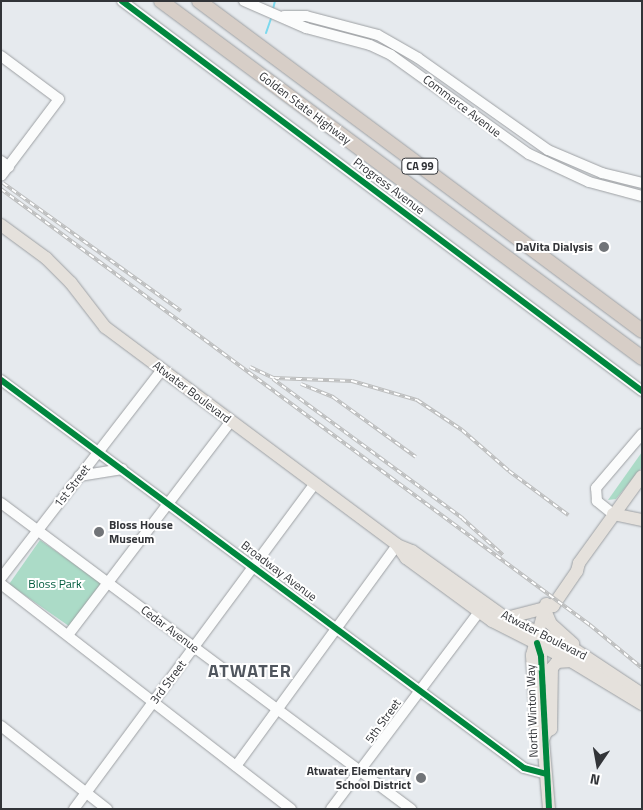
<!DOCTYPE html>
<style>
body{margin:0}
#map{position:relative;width:643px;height:810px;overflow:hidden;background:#e6eaee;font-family:"Titillium Web",sans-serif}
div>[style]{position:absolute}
.green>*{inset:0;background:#abdbc7;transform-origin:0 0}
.stream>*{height:2px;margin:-1px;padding:0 1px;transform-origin:1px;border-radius:1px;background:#7bd9ee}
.roads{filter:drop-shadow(0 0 1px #9da0a3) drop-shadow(0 0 1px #9da0a3)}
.minor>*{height:10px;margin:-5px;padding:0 5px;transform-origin:5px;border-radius:5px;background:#fbfcfc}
.major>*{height:12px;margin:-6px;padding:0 6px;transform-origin:6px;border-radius:6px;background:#e5e1dc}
.highway>*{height:14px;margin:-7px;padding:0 7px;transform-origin:7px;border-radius:7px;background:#d7cec7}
.rail>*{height:4px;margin-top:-2px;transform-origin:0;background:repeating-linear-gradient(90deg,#fff 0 5.5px,#bdbebe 0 11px);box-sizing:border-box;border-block:1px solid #bdbebe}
.cycleway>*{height:6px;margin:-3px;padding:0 3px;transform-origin:3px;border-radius:3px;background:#00873e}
.dots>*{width:14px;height:14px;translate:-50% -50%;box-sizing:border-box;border:2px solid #fff;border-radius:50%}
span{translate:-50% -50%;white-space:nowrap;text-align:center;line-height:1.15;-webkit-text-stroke:4px #fff;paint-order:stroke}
.shield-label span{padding:1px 4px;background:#fff;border:1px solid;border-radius:4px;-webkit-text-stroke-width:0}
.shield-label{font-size:11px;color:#323438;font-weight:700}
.street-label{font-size:12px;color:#323438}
.poi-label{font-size:12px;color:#323438;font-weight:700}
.right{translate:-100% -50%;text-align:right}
.left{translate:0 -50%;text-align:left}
.park-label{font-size:12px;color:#005a3d}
.district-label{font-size:18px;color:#50565e;font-weight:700;letter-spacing:1px}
.frame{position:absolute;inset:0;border:2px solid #323438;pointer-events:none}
.north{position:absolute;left:573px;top:740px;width:50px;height:50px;-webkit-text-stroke:4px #fff;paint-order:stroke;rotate:192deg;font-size:14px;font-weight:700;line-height:20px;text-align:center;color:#323438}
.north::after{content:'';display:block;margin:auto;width:18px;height:22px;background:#323438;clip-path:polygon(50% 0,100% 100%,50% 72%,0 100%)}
</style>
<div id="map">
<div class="green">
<div style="clip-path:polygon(642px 452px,642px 467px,616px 499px,608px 500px)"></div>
<div style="left:40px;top:540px;width:80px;height:54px;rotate:35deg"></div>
</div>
<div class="stream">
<div style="left:273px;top:9px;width:8px;rotate:-76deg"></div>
<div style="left:266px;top:33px;width:18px;rotate:-71deg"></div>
</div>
<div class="roads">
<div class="minor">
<div style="left:122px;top:1px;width:650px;rotate:36.87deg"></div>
<div style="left:244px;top:1px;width:68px;rotate:23.5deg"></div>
<div style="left:306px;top:28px;width:66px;rotate:14.9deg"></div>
<div style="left:370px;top:45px;width:23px;rotate:25deg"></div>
<div style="left:391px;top:55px;width:170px;rotate:35.7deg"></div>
<div style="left:529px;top:154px;width:66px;rotate:25deg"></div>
<div style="left:589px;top:182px;width:55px;rotate:14.8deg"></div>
<div style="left:284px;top:16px;width:22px"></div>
<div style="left:306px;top:16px;width:74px;rotate:14.8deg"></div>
<div style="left:378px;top:35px;width:46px;rotate:29.9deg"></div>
<div style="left:418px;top:58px;width:159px;rotate:35.3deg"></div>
<div style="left:548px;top:150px;width:59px;rotate:23.1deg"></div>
<div style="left:602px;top:173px;width:41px;rotate:14deg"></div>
<div style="left:1px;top:56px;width:72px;rotate:36.6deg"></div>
<div style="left:59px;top:99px;width:96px;rotate:127deg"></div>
<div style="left:1px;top:161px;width:10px;rotate:37deg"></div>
<div style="left:1px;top:380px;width:651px;rotate:36.57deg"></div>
<div style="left:524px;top:768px;width:23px;rotate:15deg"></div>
<div style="left:79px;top:476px;width:44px;rotate:-9.2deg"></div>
<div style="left:1px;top:503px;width:512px;rotate:36.74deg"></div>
<div style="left:613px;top:514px;width:21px;rotate:-141deg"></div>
<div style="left:597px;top:501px;width:13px;rotate:-94deg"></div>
<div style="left:596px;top:488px;width:71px;rotate:-49.6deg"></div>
<div style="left:1px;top:578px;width:263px;rotate:-52.3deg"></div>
<div style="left:1px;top:584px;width:367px;rotate:37.8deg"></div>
<div style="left:68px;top:635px;width:269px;rotate:-52.7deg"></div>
<div style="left:1px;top:726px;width:135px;rotate:38.1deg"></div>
<div style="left:236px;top:766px;width:273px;rotate:-53.9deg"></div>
<div style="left:74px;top:809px;width:405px;rotate:-53.5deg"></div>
<div style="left:331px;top:809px;width:246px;rotate:-53.1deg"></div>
</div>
<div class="major">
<div style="left:1px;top:225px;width:56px;rotate:36.3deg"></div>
<div style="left:46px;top:258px;width:35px;rotate:45deg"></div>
<div style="left:71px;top:283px;width:56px;rotate:52.3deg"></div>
<div style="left:105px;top:327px;width:364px;rotate:36.7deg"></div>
<div style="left:397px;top:545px;width:16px;rotate:22deg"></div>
<div style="left:412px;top:551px;width:115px;rotate:35.5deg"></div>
<div style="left:506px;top:618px;width:71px;rotate:24deg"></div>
<div style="left:571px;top:647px;width:85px;rotate:33.5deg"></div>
<div style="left:613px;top:514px;width:30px;rotate:12deg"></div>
<div style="left:397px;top:545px;width:16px;rotate:55deg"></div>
<div style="left:406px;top:558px;width:107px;rotate:36.2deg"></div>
<div style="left:492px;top:621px;width:89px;rotate:26.9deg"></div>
<div style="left:571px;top:661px;width:83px;rotate:31.2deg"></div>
<div style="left:545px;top:610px;width:15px;rotate:67deg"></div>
<div style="left:551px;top:624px;width:30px;rotate:42deg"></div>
<div style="left:506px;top:618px;width:49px;rotate:-14.3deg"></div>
<div style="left:553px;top:606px;width:42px;rotate:-55.6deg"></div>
<div style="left:577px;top:571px;width:8px;rotate:-76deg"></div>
<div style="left:579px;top:563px;width:107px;rotate:-54.1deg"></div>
<div style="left:537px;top:643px;width:14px;rotate:73deg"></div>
<div style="left:541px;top:656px;width:24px;rotate:88deg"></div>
<div style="left:546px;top:732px;width:9px;rotate:111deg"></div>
<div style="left:543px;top:740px;width:69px;rotate:85deg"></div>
<div style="left:546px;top:732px;width:6px;rotate:-31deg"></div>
<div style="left:551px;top:729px;width:61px;rotate:-89.1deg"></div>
<div style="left:552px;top:668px;width:8px;rotate:-50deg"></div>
<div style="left:557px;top:662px;width:14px;rotate:-4deg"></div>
<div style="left:543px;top:740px;width:9px;rotate:-131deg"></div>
<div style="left:537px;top:733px;width:78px;rotate:-93.7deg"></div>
<div style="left:532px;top:655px;width:53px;rotate:-74.6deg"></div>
</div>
<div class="highway">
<div style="left:161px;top:1px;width:599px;rotate:36.58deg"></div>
<div style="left:199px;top:1px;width:552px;rotate:36.68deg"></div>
</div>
</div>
<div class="rail">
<div style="left:3px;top:183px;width:219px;rotate:35.7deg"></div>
<div style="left:1px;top:189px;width:733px;rotate:36.51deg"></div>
<div style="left:590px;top:625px;width:67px;rotate:39.6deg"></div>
<div style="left:250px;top:367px;width:26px;rotate:25deg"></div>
<div style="left:274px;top:378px;width:78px;rotate:2.2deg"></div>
<div style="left:352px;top:381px;width:68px;rotate:16.3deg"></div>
<div style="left:417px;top:400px;width:54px;rotate:33.7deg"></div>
<div style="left:462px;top:430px;width:62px;rotate:41.1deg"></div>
<div style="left:509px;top:471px;width:74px;rotate:36.7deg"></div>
<div style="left:273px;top:379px;width:235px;rotate:36.3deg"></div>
<div style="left:462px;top:518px;width:55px;rotate:42.1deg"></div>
<div style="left:301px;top:384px;width:35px;rotate:22deg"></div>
<div style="left:333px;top:397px;width:102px;rotate:35.9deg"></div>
</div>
<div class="cycleway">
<div style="left:122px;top:1px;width:650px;rotate:36.87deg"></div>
<div style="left:1px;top:380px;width:651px;rotate:36.57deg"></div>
<div style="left:524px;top:768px;width:23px;rotate:15deg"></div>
<div style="left:537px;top:643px;width:14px;rotate:73deg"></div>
<div style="left:541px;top:656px;width:153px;rotate:87deg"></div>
</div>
<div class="dots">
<div style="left:604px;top:247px;background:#717478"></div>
<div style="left:99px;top:532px;background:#717478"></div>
<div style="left:421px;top:778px;background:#717478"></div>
</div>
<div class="shield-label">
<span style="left:420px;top:166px">CA 99</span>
</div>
<div class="street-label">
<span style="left:462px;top:106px;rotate:37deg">Commerce Avenue</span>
<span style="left:305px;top:108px;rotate:37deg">Golden State Highway</span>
<span style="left:389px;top:186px;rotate:37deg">Progress Avenue</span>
<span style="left:192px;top:392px;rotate:37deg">Atwater Boulevard</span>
<span style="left:72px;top:486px;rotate:-52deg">1st Street</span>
<span style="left:279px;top:571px;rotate:37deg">Broadway Avenue</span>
<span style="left:170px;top:629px;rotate:37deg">Cedar Avenue</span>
<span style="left:544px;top:635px;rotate:27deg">Atwater Boulevard</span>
<span style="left:168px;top:682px;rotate:-53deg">3rd Street</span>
<span style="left:532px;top:711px;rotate:-92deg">North Winton Way</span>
<span style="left:383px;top:721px;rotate:-54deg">5th Street</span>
</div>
<div class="poi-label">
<span class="right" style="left:593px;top:247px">DaVita Dialysis</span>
<span class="left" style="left:109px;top:532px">Bloss House<br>Museum</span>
<span class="right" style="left:411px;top:778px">Atwater Elementary<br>School District</span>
</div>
<div class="park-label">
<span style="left:55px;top:584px">Bloss Park</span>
</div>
<div class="district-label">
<span style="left:250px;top:671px">ATWATER</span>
</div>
<div class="frame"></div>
<div class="north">N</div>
</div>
